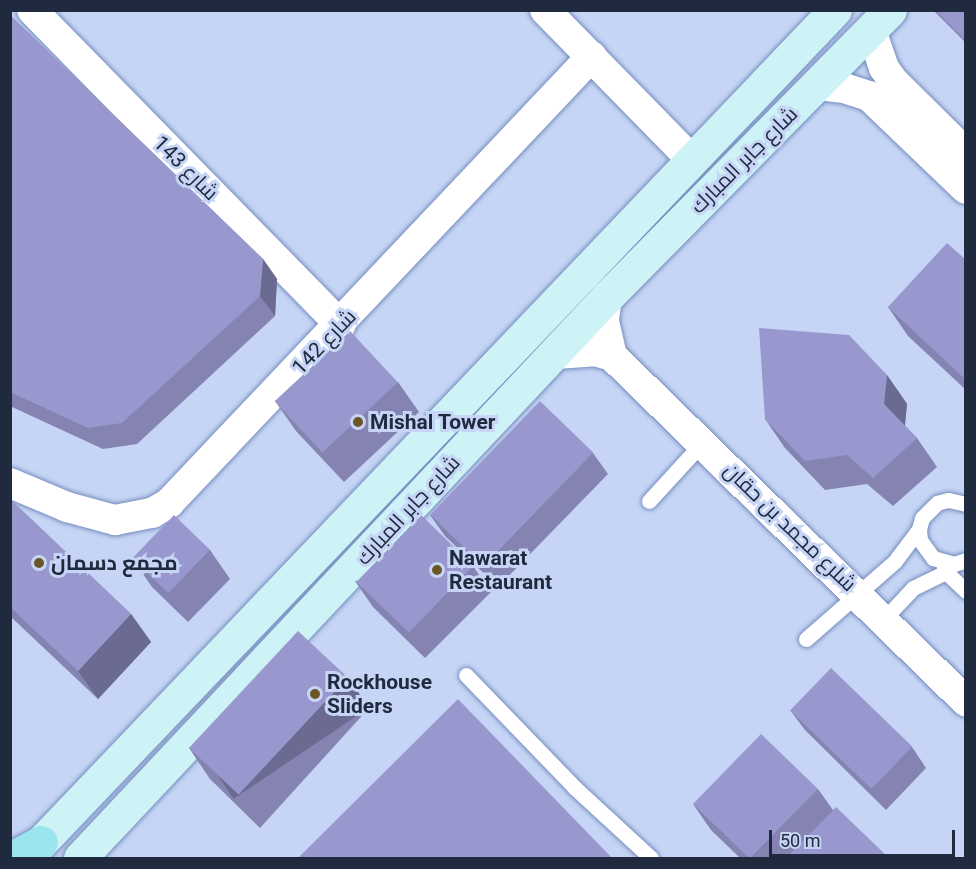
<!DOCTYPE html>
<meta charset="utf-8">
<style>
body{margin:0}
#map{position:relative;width:976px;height:869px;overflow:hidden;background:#c6d5f5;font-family:Roboto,Cairo,sans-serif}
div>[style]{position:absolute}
.roads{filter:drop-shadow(0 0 2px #768dbe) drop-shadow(0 0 2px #768dbe)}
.service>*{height:15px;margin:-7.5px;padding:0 7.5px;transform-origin:7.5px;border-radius:7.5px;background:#fff}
.minor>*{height:30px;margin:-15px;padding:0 15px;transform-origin:15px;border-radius:15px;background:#fff}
.secondary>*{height:33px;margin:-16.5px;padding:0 16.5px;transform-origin:16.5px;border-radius:16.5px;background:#cdf3f7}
.primary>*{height:33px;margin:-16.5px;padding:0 16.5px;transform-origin:16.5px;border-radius:16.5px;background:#9be6ee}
.wall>*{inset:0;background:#8483b1}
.shaded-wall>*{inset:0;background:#6b6a90;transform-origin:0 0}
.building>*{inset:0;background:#9998ce;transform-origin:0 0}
.dots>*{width:16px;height:16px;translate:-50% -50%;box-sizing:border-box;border:3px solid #c6d5f5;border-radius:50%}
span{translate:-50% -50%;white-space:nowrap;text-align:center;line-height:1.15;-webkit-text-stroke:6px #c6d5f5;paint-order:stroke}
.street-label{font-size:21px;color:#202a3e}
.poi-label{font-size:21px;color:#202a3e;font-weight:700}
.left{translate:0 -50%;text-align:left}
.frame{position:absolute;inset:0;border:12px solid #202a3e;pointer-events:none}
.scale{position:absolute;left:769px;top:830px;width:186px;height:27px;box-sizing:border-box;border:3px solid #202a3e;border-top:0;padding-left:8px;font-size:18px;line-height:21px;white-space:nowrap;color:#202a3e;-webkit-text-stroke:4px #c6d5f5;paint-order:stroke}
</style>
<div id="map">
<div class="roads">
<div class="service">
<div style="left:649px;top:501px;width:79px;rotate:-47.6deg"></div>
<div style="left:966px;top:504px;width:18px;rotate:-167deg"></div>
<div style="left:948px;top:500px;width:11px;rotate:165deg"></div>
<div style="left:937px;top:503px;width:21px;rotate:135deg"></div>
<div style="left:922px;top:518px;width:11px;rotate:105deg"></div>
<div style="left:919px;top:529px;width:11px;rotate:85deg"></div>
<div style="left:920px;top:540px;width:22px;rotate:54deg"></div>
<div style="left:933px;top:558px;width:22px;rotate:16deg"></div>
<div style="left:954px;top:564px;width:13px;rotate:-18deg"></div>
<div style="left:943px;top:563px;width:9px;rotate:72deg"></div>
<div style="left:946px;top:572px;width:28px;rotate:44deg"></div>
<div style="left:884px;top:619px;width:42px;rotate:-46.9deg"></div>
<div style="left:913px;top:588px;width:37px;rotate:-26deg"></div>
<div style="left:806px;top:639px;width:118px;rotate:-41.2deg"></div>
<div style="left:895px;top:561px;width:40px;rotate:-53deg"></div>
<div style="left:466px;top:675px;width:156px;rotate:46deg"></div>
<div style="left:574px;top:787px;width:105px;rotate:42.7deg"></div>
</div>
<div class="minor">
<div style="left:32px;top:10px;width:441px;rotate:45.6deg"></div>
<div style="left:545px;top:10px;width:209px;rotate:45.6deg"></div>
<div style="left:871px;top:30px;width:40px;rotate:71.1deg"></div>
<div style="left:884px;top:68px;width:16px;rotate:55deg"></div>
<div style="left:893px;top:81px;width:103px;rotate:44.6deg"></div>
<div style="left:819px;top:85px;width:25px;rotate:7deg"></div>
<div style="left:844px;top:88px;width:26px;rotate:18deg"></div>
<div style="left:869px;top:96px;width:134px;rotate:43.8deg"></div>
<div style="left:556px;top:354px;width:39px;rotate:-4deg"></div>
<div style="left:595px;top:351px;width:18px;rotate:16deg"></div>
<div style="left:612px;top:356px;width:37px;rotate:-103deg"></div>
<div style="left:604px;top:320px;width:23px;rotate:-83deg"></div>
<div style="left:612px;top:356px;width:495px;rotate:44.3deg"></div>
<div style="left:10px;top:483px;width:62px;rotate:22.8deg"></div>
<div style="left:67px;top:507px;width:50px;rotate:15.2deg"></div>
<div style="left:115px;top:520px;width:38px;rotate:-11deg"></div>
<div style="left:152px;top:513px;width:20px;rotate:-30deg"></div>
<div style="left:169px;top:503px;width:615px;rotate:-46.58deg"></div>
</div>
<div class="secondary">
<div style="left:26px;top:858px;width:1172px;rotate:-46.35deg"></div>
<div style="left:80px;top:858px;width:770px;rotate:-46.79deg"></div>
<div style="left:607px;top:297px;width:403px;rotate:-45.4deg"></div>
</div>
<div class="primary">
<div style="left:12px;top:858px;width:33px;rotate:-29deg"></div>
</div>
</div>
<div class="wall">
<div style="clip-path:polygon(933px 10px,966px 10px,966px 43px)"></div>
<div style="clip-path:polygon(10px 15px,263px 259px,277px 279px,275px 316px,137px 444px,103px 449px,10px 406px)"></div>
<div style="clip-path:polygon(966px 260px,966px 390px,908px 336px,888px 307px)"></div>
<div style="clip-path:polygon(887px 375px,907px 404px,905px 426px,917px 438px,937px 467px,893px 506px,867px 484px,825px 490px,785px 448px,765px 419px)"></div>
<div style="clip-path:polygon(398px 382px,419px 412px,344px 482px,296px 431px,275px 401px)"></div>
<div style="clip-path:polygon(593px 453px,608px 474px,498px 587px,445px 536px,430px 515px)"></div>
<div style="clip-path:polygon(10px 499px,131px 614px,151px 642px,98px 699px,11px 617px,10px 618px)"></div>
<div style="clip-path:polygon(210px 550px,230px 579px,188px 622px,152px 587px,132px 558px)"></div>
<div style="clip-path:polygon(473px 566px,491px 592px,425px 658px,373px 607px,355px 581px)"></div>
<div style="clip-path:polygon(369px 708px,260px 828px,210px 779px,189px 748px)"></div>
<div style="clip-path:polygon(790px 710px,912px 747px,926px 768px,886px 810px,805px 730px)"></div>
<div style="clip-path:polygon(818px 789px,833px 810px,889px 858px,740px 858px,711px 830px,693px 804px)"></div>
</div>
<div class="shaded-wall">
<div style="clip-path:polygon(263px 259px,277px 279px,275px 316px,260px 296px)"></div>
<div style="clip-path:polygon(887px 375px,907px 404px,904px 433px,884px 404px)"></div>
<div style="clip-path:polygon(131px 614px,151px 642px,98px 699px,78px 671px)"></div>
<div style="left:348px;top:677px;width:37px;height:163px;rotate:56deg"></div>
</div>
<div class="building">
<div style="clip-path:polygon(935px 10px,966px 10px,966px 41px)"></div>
<div style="clip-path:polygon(10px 15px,263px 259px,260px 296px,122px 423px,88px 428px,10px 392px)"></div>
<div style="clip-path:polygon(947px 243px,966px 260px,966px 380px,888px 307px)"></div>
<div style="clip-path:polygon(759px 328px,849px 335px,887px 375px,884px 404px,917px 438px,873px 478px,847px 455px,805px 461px,765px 419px)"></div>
<div style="left:350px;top:331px;width:70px;height:103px;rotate:47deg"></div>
<div style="left:540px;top:401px;width:74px;height:158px;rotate:44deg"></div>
<div style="clip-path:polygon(10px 499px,131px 614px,78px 671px,10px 607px)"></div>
<div style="left:174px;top:515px;width:50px;height:60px;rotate:44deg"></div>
<div style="left:421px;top:515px;width:73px;height:93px;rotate:44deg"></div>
<div style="left:298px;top:631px;width:68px;height:160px;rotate:43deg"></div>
<div style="left:831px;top:668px;width:113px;height:59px;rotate:44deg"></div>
<div style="clip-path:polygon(458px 699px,612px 858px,298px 858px)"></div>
<div style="clip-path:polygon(761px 734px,818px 789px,750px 858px,749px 858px,693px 804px)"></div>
<div style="clip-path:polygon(836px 807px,889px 858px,786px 858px)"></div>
</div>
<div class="dots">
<div style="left:358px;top:422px;background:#6c5625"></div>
<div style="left:39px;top:563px;background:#6c5625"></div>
<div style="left:437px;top:570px;background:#6c5625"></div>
<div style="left:315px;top:694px;background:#6c5625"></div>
</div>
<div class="street-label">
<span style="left:744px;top:160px;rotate:-45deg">شارع جابر المبارك</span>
<span style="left:186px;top:168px;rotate:45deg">شارع 143</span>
<span style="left:324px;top:342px;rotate:-46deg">شارع 142</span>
<span style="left:408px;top:510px;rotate:-47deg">شارع جابر المبارك</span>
<span style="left:790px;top:527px;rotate:44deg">شلرع مجمد بن حقان</span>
</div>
<div class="poi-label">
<span class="left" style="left:370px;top:422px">Mishal Tower</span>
<span class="left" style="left:449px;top:570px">Nawarat<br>Restaurant</span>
<span class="left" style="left:51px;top:563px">مجمع دسمان</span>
<span class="left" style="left:327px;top:694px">Rockhouse<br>Sliders</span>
</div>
<div class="frame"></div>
<div class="scale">50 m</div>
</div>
